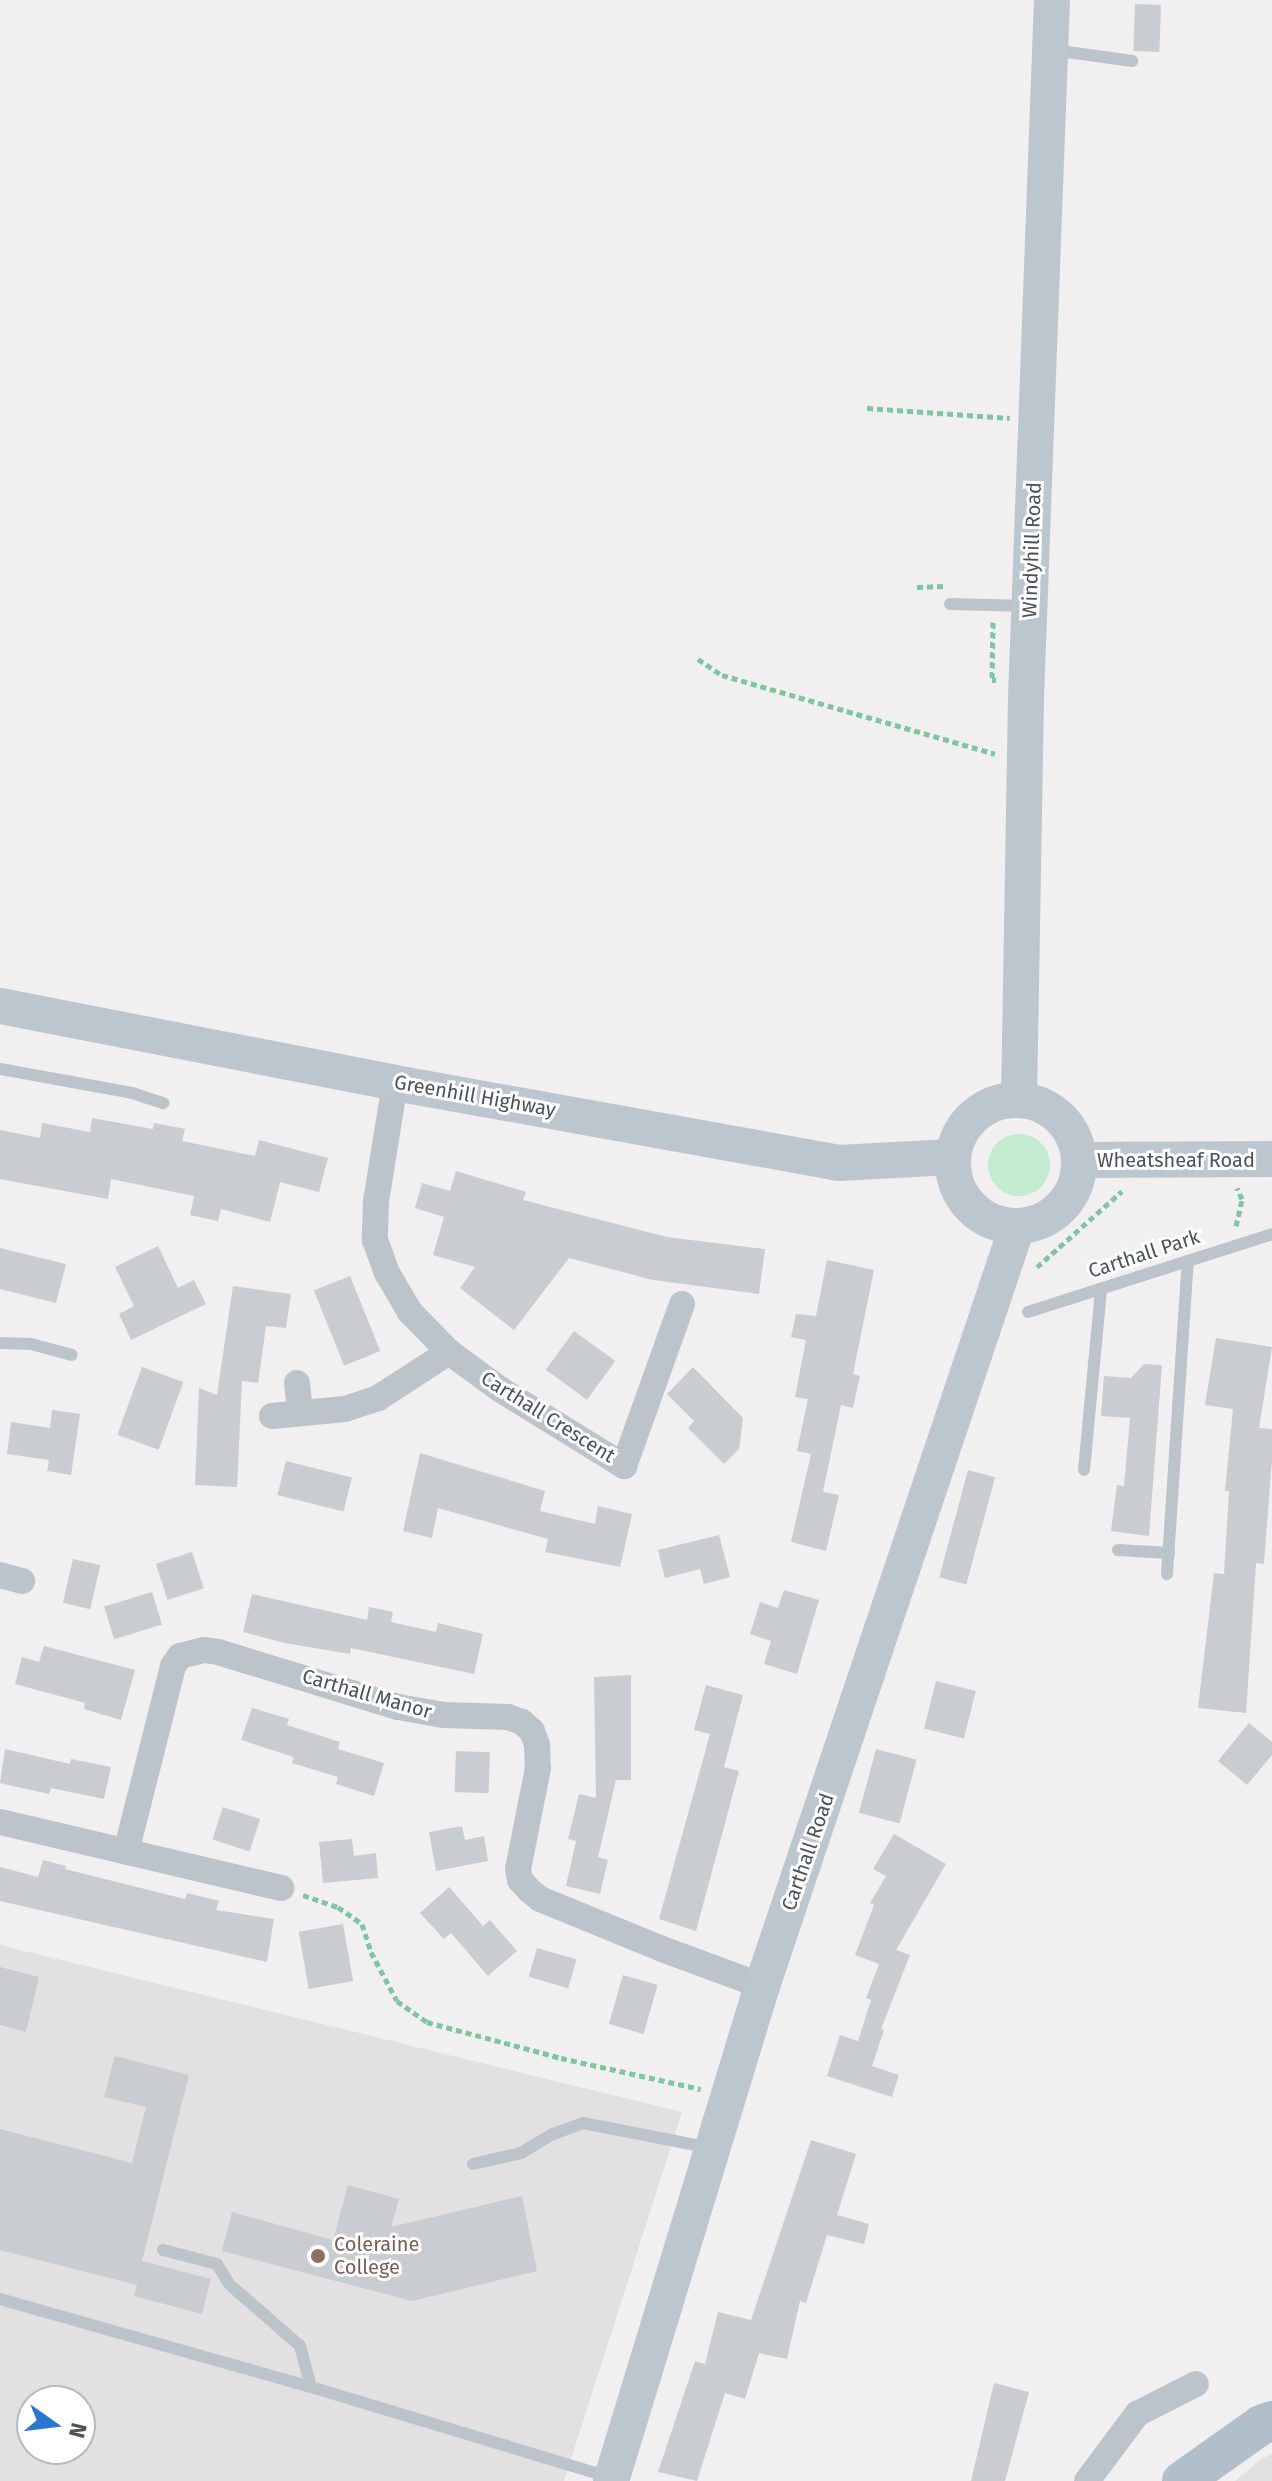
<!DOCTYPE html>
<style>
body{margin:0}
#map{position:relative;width:1272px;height:2481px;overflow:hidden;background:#f1efef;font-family:"Fira Sans",sans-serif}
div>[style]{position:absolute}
.education>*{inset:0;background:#e2e0e0}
.green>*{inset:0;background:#c2ebd0}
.round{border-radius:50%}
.building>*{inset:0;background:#c9ccd1;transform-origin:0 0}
.path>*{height:5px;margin-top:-2.5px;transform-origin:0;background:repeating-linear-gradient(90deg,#7dc6a0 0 6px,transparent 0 10px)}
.service>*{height:12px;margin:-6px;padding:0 6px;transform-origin:6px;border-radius:6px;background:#bcc4cb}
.minor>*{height:26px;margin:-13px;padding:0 13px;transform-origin:13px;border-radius:13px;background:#bcc4cb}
.secondary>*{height:36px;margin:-18px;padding:0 18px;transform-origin:18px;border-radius:18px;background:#bcc6cf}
.secondary>.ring{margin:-18px;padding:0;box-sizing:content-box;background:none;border:36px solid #bcc6cf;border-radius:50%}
.primary>*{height:40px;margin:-20px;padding:0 20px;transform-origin:20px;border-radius:20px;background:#b1bfcb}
.dots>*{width:22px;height:22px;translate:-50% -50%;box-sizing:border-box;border:4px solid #fff;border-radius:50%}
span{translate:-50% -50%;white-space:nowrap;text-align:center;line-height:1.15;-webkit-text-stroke:6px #fff;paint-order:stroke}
.street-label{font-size:20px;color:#49535b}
.education-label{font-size:20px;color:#785e54}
.left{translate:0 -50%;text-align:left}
.north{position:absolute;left:16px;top:2385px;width:80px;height:80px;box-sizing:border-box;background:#fff;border:2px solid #b6babd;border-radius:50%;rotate:104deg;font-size:22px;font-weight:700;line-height:32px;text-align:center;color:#49535b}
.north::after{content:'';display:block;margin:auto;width:28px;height:36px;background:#2a77d0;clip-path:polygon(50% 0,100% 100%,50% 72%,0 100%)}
</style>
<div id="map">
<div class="education">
<div style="clip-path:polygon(evenodd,0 1945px,682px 2112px,564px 2481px,0 2481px,0 1945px,32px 2401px,80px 2401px,80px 2449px,32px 2449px,32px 2401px)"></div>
<div style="clip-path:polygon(1272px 2454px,1272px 2481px,1235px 2481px,1261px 2459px)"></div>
</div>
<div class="green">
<div class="round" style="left:988px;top:1134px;width:62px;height:62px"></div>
</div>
<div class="building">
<div style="left:1135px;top:4px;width:26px;height:47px;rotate:2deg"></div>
<div style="clip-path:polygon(92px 1118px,153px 1129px,154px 1123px,185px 1129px,182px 1141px,255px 1156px,259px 1140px,328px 1158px,319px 1192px,280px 1182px,270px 1222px,221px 1209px,218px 1221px,190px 1215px,194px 1196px,111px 1179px,108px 1199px,0 1179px,0 1130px,40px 1138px,42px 1123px,90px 1132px)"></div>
<div style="clip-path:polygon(456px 1171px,526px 1192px,523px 1200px,667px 1237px,765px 1249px,759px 1294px,653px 1280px,569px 1258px,514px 1330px,460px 1288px,475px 1267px,433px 1255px,444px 1217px,415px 1208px,422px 1183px,450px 1191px)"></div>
<div style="clip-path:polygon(158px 1246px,178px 1288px,194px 1280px,206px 1304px,131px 1340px,119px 1314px,134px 1306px,115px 1267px)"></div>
<div style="clip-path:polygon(0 1248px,66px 1264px,56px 1303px,0 1289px)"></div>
<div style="clip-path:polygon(827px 1260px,874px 1270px,853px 1374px,860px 1376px,853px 1408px,841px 1405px,823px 1492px,839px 1495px,826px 1551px,791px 1542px,811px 1454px,797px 1451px,808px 1399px,795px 1397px,806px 1340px,791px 1337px,796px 1314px,816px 1316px)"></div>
<div style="left:350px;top:1276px;width:81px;height:39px;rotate:68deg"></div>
<div style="clip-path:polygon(233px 1286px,291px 1294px,286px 1328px,266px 1326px,258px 1383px,242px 1381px,237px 1487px,195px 1485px,199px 1388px,217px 1395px)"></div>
<div style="left:574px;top:1331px;width:51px;height:48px;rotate:36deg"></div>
<div style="clip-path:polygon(1216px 1338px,1272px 1347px,1259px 1428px,1272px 1429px,1272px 1459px,1264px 1564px,1256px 1563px,1246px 1713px,1198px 1708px,1214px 1573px,1224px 1574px,1229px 1491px,1225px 1491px,1233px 1409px,1205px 1405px)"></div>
<div style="clip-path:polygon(1144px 1364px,1162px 1365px,1149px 1536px,1111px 1531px,1117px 1485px,1124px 1486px,1130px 1418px,1101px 1416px,1104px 1376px,1131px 1378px)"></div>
<div style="left:142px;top:1367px;width:44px;height:72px;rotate:20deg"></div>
<div style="clip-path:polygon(693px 1367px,743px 1418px,739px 1449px,724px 1464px,688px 1428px,694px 1421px,667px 1394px)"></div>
<div style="clip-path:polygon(52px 1410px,80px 1414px,71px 1475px,47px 1471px,49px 1460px,7px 1454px,11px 1422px,50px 1428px)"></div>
<div style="clip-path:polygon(420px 1453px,545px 1491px,540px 1511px,595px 1524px,598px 1506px,632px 1514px,620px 1567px,545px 1552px,548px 1539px,438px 1508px,432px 1538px,403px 1531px)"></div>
<div style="left:286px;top:1461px;width:68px;height:35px;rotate:14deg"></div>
<div style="left:968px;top:1470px;width:28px;height:111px;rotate:15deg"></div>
<div style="clip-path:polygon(719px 1535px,730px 1577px,704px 1584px,700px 1569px,665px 1578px,658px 1550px)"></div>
<div style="left:192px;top:1552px;width:38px;height:38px;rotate:72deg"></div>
<div style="left:73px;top:1559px;width:28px;height:45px;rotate:13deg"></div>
<div style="clip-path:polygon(784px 1590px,819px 1600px,797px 1674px,764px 1664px,771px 1641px,750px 1634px,760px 1602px,778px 1608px)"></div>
<div style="left:152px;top:1592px;width:34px;height:50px;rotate:73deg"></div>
<div style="clip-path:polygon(252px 1594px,367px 1620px,369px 1607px,393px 1612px,391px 1622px,436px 1632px,438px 1623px,483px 1634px,474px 1674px,351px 1648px,350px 1654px,285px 1643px,243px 1632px)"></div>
<div style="clip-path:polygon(44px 1646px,135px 1670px,121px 1720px,84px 1709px,85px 1703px,15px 1684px,22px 1657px,39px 1662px)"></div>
<div style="clip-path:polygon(631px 1675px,631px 1780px,616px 1780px,598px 1857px,608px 1860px,600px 1894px,566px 1886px,576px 1841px,568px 1839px,579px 1794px,596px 1798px,594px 1677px)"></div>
<div style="left:936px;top:1681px;width:41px;height:49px;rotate:14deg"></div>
<div style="clip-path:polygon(706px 1685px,743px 1695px,724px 1767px,739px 1771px,696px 1931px,659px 1919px,710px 1734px,694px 1730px)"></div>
<div style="clip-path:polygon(252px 1708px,289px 1719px,287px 1725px,340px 1742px,338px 1749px,384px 1763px,374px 1796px,336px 1784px,338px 1777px,292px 1763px,294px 1757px,241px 1740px)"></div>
<div style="clip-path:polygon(1249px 1723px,1272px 1742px,1272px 1755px,1247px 1785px,1218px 1761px)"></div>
<div style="clip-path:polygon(5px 1749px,70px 1764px,71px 1759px,111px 1767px,104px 1799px,51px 1788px,49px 1794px,0 1783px)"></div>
<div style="left:876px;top:1749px;width:42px;height:66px;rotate:15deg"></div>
<div style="left:456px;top:1751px;width:34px;height:41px;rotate:2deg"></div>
<div style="left:223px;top:1807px;width:39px;height:34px;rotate:18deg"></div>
<div style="clip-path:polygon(462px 1826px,465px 1840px,484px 1836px,488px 1861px,436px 1871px,429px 1832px)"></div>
<div style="clip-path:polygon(894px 1834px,946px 1864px,896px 1950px,910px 1955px,881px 2029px,884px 2030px,872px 2066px,899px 2075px,892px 2097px,827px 2076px,840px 2035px,858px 2041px,871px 2000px,866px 1998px,879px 1964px,855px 1955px,874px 1905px,870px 1903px,886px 1876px,873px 1869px)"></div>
<div style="clip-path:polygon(352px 1839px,354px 1856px,376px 1853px,378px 1878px,323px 1883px,319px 1842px)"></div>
<div style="clip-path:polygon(43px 1860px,66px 1866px,65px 1869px,185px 1899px,187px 1893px,219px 1901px,216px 1910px,274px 1919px,267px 1962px,0 1901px,0 1867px,38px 1877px)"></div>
<div style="clip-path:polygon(449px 1887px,483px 1926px,490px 1920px,517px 1951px,488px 1976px,451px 1933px,444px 1939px,420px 1913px)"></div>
<div style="left:343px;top:1924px;width:58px;height:45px;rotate:80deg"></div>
<div style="left:537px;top:1948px;width:41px;height:30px;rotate:16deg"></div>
<div style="clip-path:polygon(0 1967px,39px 1977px,26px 2032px,0 2025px)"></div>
<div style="left:623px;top:1975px;width:36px;height:51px;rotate:16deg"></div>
<div style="clip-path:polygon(115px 2056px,189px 2075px,142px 2261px,211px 2279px,202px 2314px,134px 2296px,137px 2285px,0 2250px,0 2129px,132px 2163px,146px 2107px,104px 2097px)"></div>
<div style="clip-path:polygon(811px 2140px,856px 2154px,837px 2215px,869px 2224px,864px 2244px,827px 2235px,806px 2303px,800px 2301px,787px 2359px,759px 2353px,745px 2399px,725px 2393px,697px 2481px,658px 2472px,695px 2361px,705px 2364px,718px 2312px,751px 2320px)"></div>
<div style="clip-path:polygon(348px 2185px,399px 2199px,391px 2227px,522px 2196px,537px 2271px,412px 2301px,222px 2251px,232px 2212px,333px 2240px)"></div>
<div style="clip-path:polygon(994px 2383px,1029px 2392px,1005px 2481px,971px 2481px)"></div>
</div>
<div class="path">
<div style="left:867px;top:408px;width:143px;rotate:4deg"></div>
<div style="left:917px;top:587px;width:27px;rotate:-2deg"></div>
<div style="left:993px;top:622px;width:58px;rotate:91deg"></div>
<div style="left:992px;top:680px;width:4px"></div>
<div style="left:698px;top:659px;width:29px;rotate:34deg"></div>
<div style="left:722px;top:675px;width:284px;rotate:16.1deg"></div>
<div style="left:1236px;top:1226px;width:28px;rotate:-77deg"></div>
<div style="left:1242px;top:1199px;width:12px;rotate:-114deg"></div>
<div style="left:1037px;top:1267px;width:114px;rotate:-41.8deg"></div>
<div style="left:303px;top:1895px;width:37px;rotate:19deg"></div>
<div style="left:338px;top:1907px;width:29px;rotate:35deg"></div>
<div style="left:362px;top:1924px;width:29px;rotate:72deg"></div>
<div style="left:371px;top:1952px;width:55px;rotate:62deg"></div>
<div style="left:397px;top:2001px;width:37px;rotate:35deg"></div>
<div style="left:427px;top:2022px;width:139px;rotate:15deg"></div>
<div style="left:561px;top:2058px;width:143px;rotate:12.5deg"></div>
</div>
<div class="service">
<div style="left:1053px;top:50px;width:80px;rotate:7.9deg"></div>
<div style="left:950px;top:604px;width:76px;rotate:1.5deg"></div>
<div style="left:0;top:1069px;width:134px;rotate:10.3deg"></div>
<div style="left:132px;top:1093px;width:33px;rotate:18deg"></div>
<div style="left:1028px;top:1312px;width:256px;rotate:-17.7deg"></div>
<div style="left:0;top:1343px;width:31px;rotate:2deg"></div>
<div style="left:31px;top:1344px;width:42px;rotate:15deg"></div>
<div style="left:1084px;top:1470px;width:182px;rotate:-84.6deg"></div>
<div style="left:1118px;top:1550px;width:51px;rotate:3.4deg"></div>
<div style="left:1167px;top:1574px;width:314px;rotate:-86.2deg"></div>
<div style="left:473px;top:2164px;width:49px;rotate:-12.9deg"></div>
<div style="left:521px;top:2153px;width:37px;rotate:-31deg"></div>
<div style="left:553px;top:2134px;width:32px;rotate:-20deg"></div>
<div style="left:583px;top:2123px;width:126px;rotate:11deg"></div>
<div style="left:163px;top:2250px;width:56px;rotate:14.5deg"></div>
<div style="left:217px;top:2264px;width:23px;rotate:59deg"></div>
<div style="left:229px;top:2284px;width:94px;rotate:41.1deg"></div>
<div style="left:300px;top:2346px;width:42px;rotate:75deg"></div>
<div style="left:0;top:2299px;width:323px;rotate:15.8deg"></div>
<div style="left:311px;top:2387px;width:311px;rotate:16.8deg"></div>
</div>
<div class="minor">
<div style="left:395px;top:1083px;width:121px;rotate:99.1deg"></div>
<div style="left:376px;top:1202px;width:38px;rotate:92deg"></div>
<div style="left:375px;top:1240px;width:35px;rotate:70deg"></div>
<div style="left:387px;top:1273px;width:45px;rotate:59.5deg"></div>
<div style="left:410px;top:1312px;width:56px;rotate:45.7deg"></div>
<div style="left:449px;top:1352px;width:64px;rotate:36.2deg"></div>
<div style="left:501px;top:1390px;width:145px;rotate:31.7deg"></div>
<div style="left:624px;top:1466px;width:172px;rotate:-70.3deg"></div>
<div style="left:297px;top:1383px;width:30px;rotate:84deg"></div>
<div style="left:272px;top:1416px;width:73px;rotate:-5.5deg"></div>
<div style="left:345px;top:1409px;width:35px;rotate:-18deg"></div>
<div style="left:378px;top:1398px;width:85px;rotate:-32.9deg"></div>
<div style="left:0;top:1575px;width:23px;rotate:15deg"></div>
<div style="left:0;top:1822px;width:289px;rotate:13.2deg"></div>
<div style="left:126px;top:1852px;width:192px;rotate:-75.8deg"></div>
<div style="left:173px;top:1666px;width:12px;rotate:-55deg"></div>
<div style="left:180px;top:1656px;width:25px;rotate:-14deg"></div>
<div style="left:204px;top:1650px;width:14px;rotate:8deg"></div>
<div style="left:218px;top:1652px;width:188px;rotate:17deg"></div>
<div style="left:398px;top:1707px;width:47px;rotate:9.9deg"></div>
<div style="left:444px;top:1715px;width:64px;rotate:1.8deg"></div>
<div style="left:508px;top:1717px;width:15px;rotate:20deg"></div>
<div style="left:522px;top:1722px;width:13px;rotate:42deg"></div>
<div style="left:532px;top:1731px;width:15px;rotate:70deg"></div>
<div style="left:537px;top:1745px;width:23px;rotate:88deg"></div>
<div style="left:538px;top:1768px;width:103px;rotate:101.2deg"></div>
<div style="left:518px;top:1869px;width:11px;rotate:80deg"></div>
<div style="left:520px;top:1880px;width:13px;rotate:48deg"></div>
<div style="left:529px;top:1890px;width:14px;rotate:39deg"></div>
<div style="left:540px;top:1899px;width:132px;rotate:22.3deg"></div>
<div style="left:662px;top:1949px;width:107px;rotate:20.3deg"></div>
<div style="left:1087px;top:2481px;width:84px;rotate:-53.3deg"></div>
<div style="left:1137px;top:2414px;width:66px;rotate:-27deg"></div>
</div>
<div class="secondary">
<div style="left:0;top:1006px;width:402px;rotate:11deg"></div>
<div style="left:395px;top:1083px;width:450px;rotate:10.2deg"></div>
<div style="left:838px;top:1163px;width:114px;rotate:-3deg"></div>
<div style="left:1019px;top:1099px;width:401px;rotate:-89deg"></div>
<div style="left:1026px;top:698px;width:698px;rotate:-87.87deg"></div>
<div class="ring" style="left:953px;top:1100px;width:90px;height:90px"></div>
<div style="left:1079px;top:1160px;width:193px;rotate:-0.3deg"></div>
<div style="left:611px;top:2481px;width:518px;rotate:-73.04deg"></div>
<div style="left:762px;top:1986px;width:801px;rotate:-71.43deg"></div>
</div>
<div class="primary">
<div style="left:1182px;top:2481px;width:97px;rotate:-35.3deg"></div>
<div style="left:1261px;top:2425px;width:12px;rotate:-20deg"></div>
</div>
<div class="dots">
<div style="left:318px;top:2256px;background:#8d6e63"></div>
</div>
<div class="street-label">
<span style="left:1032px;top:550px;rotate:-88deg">Windyhill Road</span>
<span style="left:475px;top:1096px;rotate:10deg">Greenhill Highway</span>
<span style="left:1176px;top:1160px">Wheatsheaf Road</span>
<span style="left:1144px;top:1254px;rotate:-18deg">Carthall Park</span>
<span style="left:548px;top:1417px;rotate:32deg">Carthall Crescent</span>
<span style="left:367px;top:1694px;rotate:16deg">Carthall Manor</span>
<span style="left:808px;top:1852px;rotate:-71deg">Carthall Road</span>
</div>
<div class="education-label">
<span class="left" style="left:334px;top:2256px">Coleraine<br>College</span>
</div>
<div class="north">N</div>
</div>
